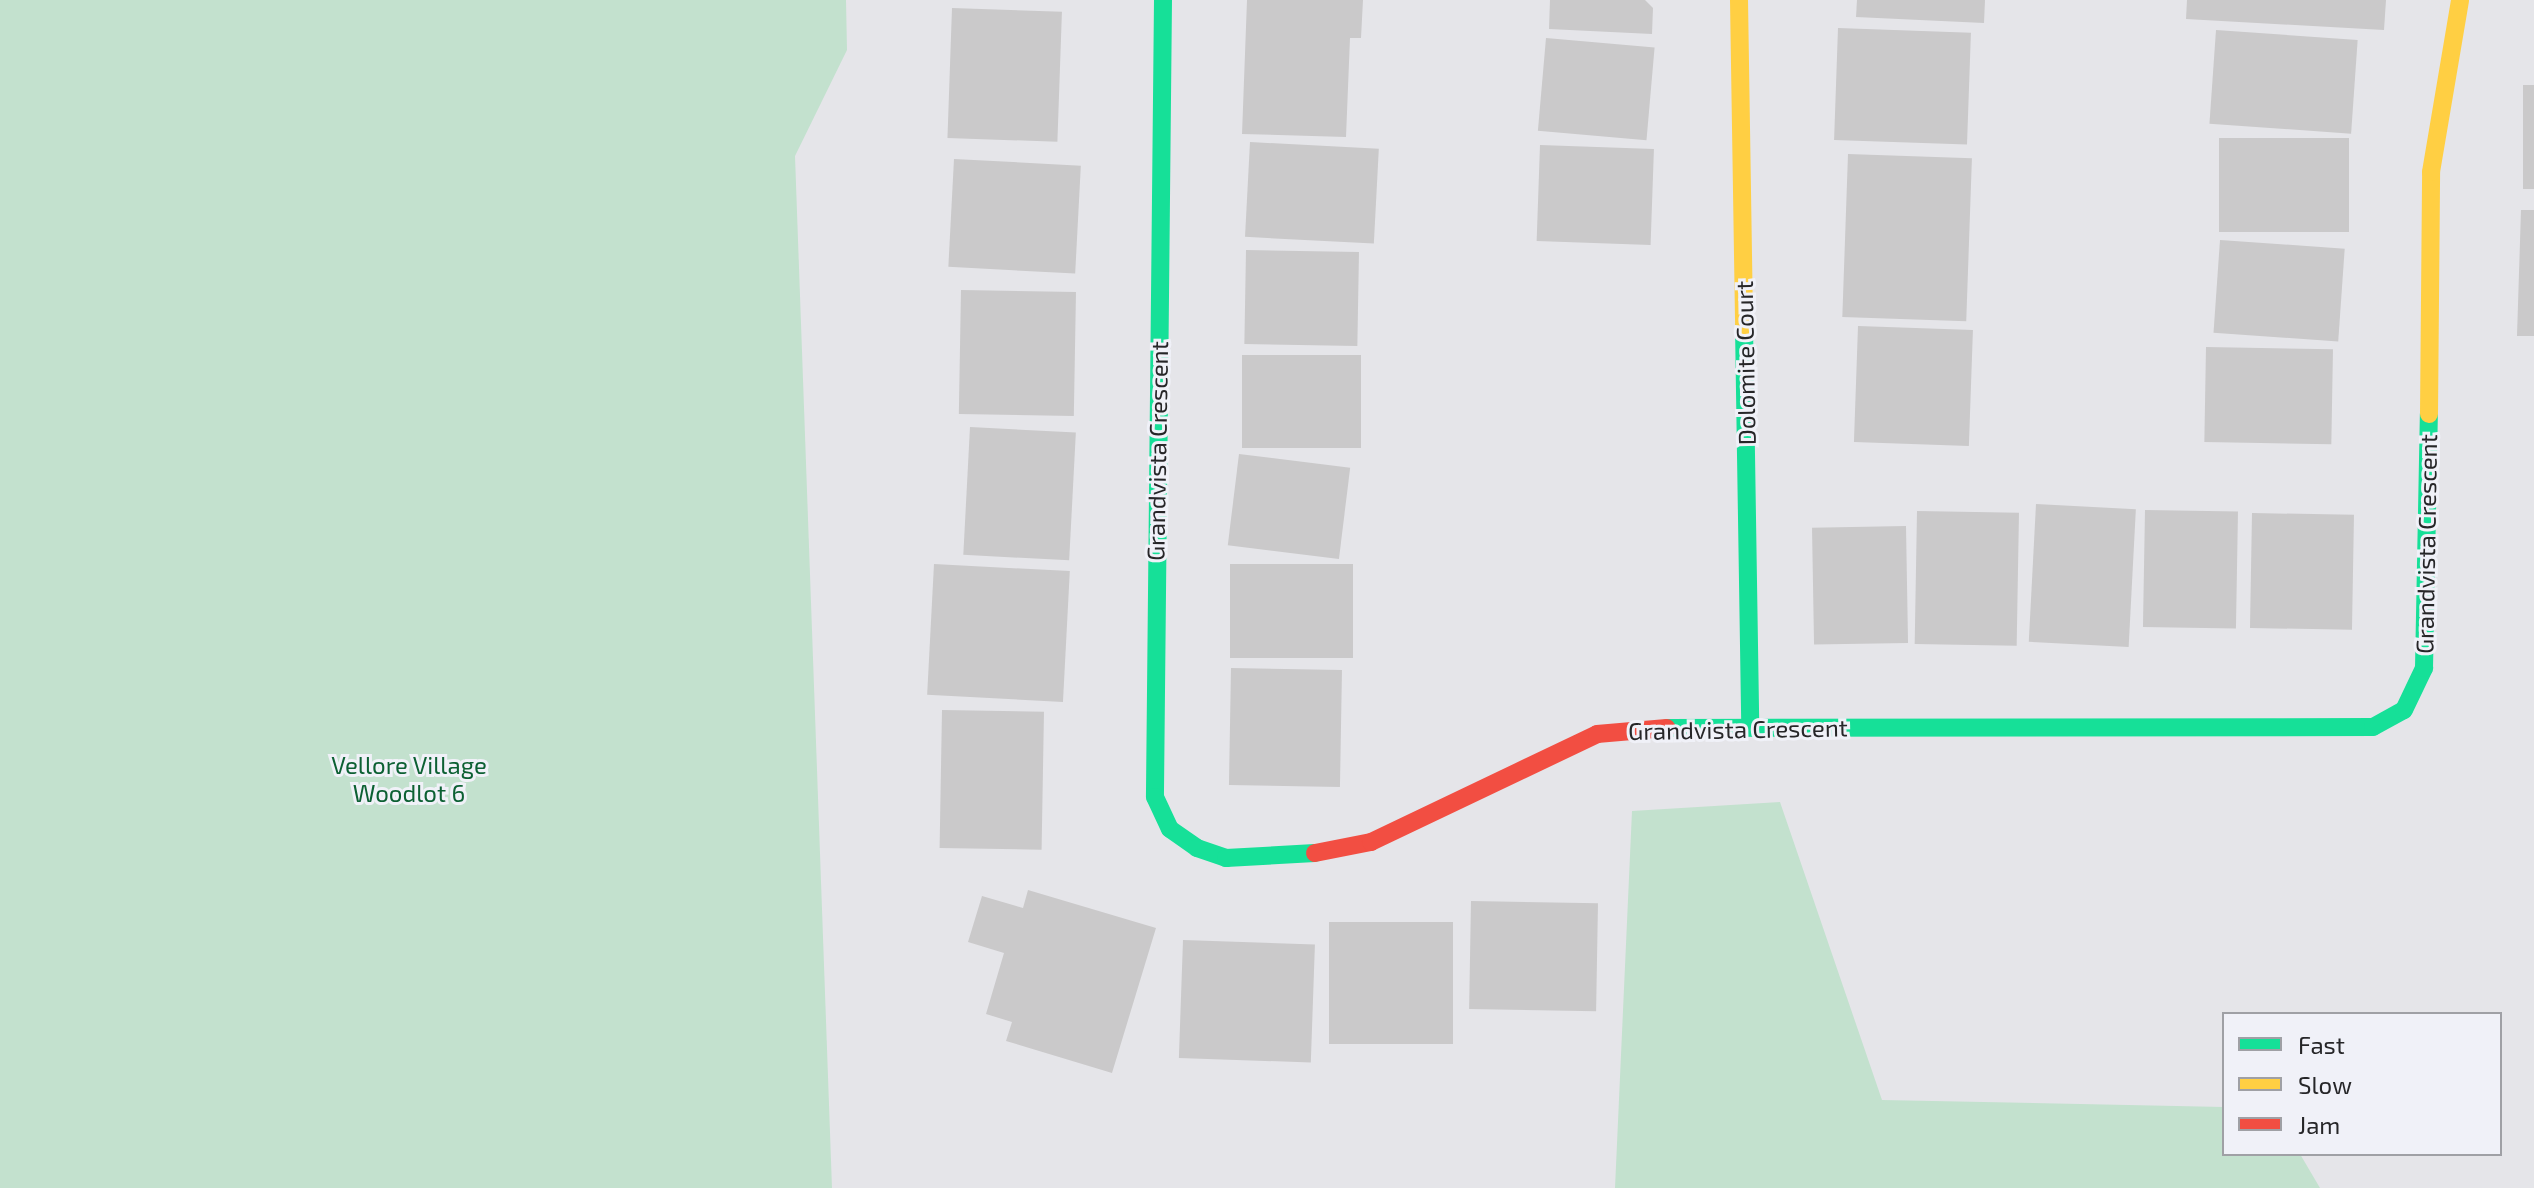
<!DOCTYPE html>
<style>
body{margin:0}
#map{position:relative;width:2534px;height:1188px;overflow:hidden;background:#e5e5e9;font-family:"Exo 2",sans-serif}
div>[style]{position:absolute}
.green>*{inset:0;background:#c3e1ce}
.building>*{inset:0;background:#cac9ca;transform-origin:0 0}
.fast>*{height:18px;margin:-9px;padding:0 9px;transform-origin:9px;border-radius:9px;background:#16e098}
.slow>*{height:18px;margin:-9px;padding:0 9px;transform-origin:9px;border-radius:9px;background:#ffcf43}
.jam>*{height:18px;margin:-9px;padding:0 9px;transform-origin:9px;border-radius:9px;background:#f24e42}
span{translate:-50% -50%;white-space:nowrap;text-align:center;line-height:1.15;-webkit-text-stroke:6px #f0f1f8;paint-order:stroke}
.street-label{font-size:24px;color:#262628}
.park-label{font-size:24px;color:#0c6033}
.legend{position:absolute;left:2222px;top:1012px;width:280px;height:144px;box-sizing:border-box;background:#f0f1f8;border:2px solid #9fa0a5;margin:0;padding:10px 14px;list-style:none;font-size:24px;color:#262628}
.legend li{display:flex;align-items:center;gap:16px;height:40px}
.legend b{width:40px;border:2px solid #9fa0a5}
</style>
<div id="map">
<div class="green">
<div style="clip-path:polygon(0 0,846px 0,847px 50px,795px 156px,832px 1188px,0 1188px)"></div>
<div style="clip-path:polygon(1780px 802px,1882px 1100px,2224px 1107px,2224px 1154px,2300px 1154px,2320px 1188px,1615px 1188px,1632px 811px)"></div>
</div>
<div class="building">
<div style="clip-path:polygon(1247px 0,1363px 0,1361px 38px,1350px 38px,1346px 137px,1242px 134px)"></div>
<div style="clip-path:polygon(1550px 0,1645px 0,1653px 8px,1652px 34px,1549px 29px)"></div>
<div style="clip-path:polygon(1857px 0,1985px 0,1984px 23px,1856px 17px)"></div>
<div style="clip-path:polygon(2187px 0,2386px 0,2384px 30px,2186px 19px)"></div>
<div style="left:952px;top:8px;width:110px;height:130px;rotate:2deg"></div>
<div style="left:1838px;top:28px;width:133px;height:112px;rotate:2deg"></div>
<div style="left:2216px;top:30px;width:142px;height:94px;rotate:4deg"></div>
<div style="left:1546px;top:38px;width:109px;height:93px;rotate:5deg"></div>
<div style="left:2523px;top:85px;width:11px;height:104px"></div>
<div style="left:2219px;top:138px;width:130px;height:94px"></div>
<div style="left:1250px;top:142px;width:129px;height:95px;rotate:3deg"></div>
<div style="left:1540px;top:145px;width:114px;height:96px;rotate:2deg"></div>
<div style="left:1848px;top:154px;width:124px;height:163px;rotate:2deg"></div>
<div style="left:954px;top:159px;width:127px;height:108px;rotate:3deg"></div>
<div style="clip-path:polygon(2521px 210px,2534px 210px,2534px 336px,2517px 336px)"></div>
<div style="left:2220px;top:240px;width:125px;height:93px;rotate:4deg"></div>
<div style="left:1246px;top:250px;width:113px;height:94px;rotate:1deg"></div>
<div style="left:961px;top:290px;width:115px;height:124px;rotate:1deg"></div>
<div style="left:1858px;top:326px;width:115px;height:116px;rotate:2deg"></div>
<div style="left:2206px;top:347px;width:127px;height:95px;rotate:1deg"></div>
<div style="left:1242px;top:355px;width:119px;height:93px"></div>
<div style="left:970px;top:427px;width:106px;height:128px;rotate:3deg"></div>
<div style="left:1239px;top:454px;width:112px;height:92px;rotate:7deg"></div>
<div style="left:2036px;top:504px;width:100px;height:138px;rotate:3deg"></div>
<div style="left:2145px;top:510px;width:93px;height:117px;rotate:1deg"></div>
<div style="left:1917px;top:511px;width:102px;height:133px;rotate:1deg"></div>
<div style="left:2252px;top:513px;width:102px;height:115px;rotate:1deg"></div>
<div style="left:1906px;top:526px;width:117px;height:94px;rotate:89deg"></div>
<div style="left:934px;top:564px;width:136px;height:131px;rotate:3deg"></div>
<div style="left:1230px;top:564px;width:123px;height:94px"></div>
<div style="left:1231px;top:668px;width:111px;height:117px;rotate:1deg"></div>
<div style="left:942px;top:710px;width:102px;height:138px;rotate:1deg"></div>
<div style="clip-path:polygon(1028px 890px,1156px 928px,1112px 1073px,1006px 1041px,1012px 1022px,986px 1014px,1004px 953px,968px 942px,982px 896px,1023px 908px)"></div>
<div style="left:1471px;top:901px;width:127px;height:108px;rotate:1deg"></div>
<div style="left:1329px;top:922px;width:124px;height:122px"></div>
<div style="left:1183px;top:940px;width:132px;height:118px;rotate:2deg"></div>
</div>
<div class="fast">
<div style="left:1163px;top:0;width:797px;rotate:90.58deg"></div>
<div style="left:1155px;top:797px;width:35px;rotate:65deg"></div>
<div style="left:1170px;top:829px;width:33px;rotate:35deg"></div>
<div style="left:1197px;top:848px;width:31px;rotate:19deg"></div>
<div style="left:1226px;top:858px;width:89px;rotate:-3.2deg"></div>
<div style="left:1744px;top:327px;width:400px;rotate:89.1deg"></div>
<div style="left:1667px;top:728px;width:706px;rotate:-0.08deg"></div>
<div style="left:2373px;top:727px;width:35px;rotate:-29deg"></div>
<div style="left:2404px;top:710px;width:47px;rotate:-64.5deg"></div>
<div style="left:2424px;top:668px;width:254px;rotate:-88.9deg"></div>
</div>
<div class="slow">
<div style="left:1739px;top:0;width:327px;rotate:89.1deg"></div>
<div style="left:2429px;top:414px;width:242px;rotate:-89.5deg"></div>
<div style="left:2431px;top:172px;width:174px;rotate:-80.4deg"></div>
</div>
<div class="jam">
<div style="left:1315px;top:853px;width:57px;rotate:-11.1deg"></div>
<div style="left:1371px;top:842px;width:250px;rotate:-25.5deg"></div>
<div style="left:1597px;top:734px;width:70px;rotate:-4.9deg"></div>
</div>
<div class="street-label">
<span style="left:1745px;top:363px;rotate:-91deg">Dolomite Court</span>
<span style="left:1157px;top:451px;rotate:-89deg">Grandvista Crescent</span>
<span style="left:2426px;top:544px;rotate:-89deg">Grandvista Crescent</span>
<span style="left:1738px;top:729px;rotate:-1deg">Grandvista Crescent</span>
</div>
<div class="park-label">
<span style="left:409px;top:779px">Vellore Village<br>Woodlot 6</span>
</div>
<ul class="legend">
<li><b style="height:10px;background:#16e098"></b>Fast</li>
<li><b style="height:10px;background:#ffcf43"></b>Slow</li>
<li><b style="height:10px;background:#f24e42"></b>Jam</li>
</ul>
</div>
